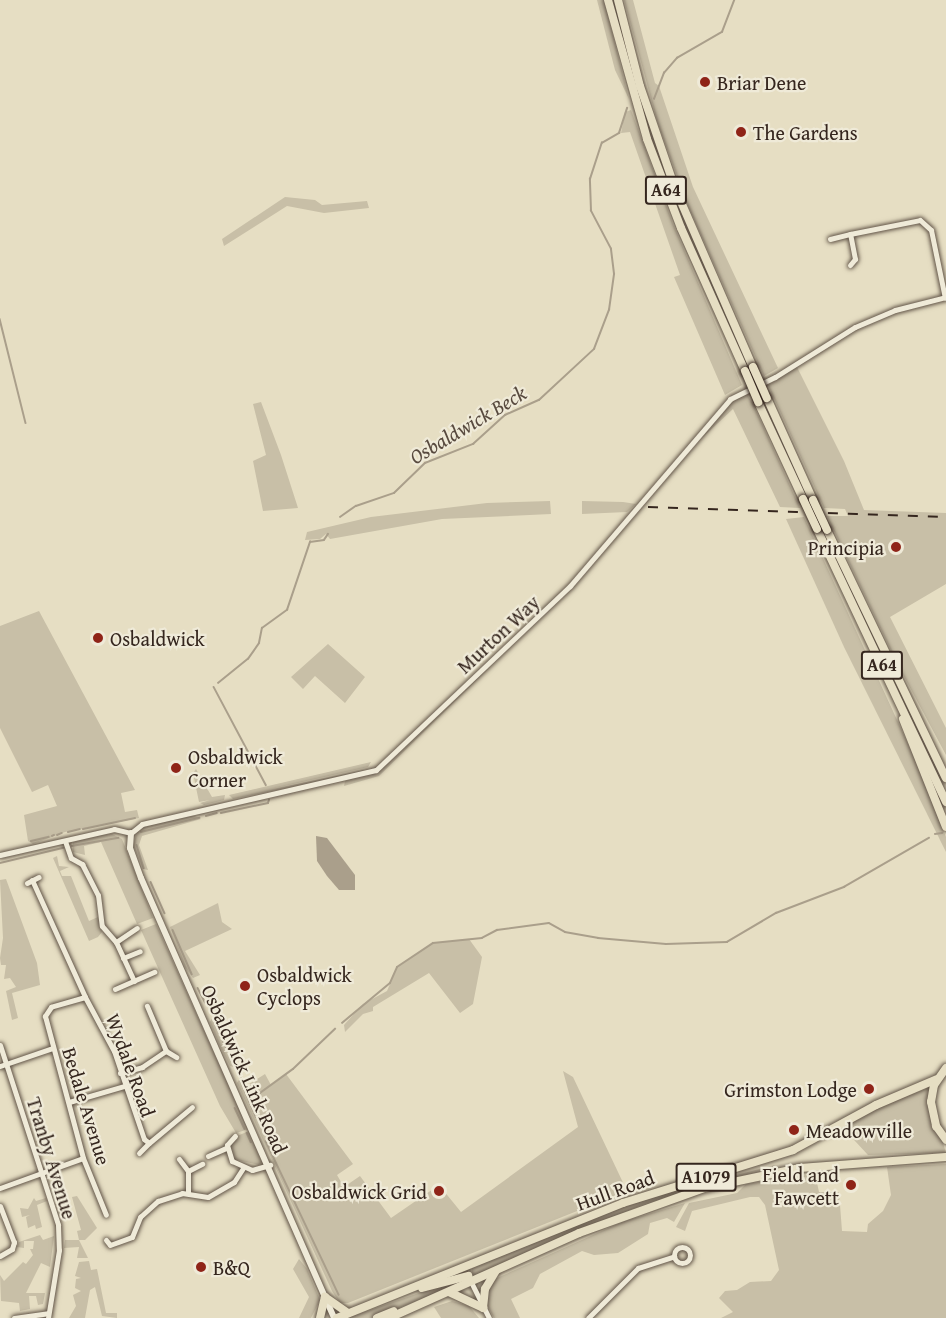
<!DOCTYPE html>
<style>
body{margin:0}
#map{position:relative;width:946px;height:1318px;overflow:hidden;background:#e6dec3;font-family:"Gentium Book Plus",serif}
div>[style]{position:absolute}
.green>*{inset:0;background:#c8bfa7}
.water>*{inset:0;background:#aa9f8b}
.stream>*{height:1.5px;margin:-0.75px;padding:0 0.75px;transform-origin:0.75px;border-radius:0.75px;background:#aa9f8b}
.roads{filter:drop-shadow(0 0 2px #615447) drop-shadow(0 0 2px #615447)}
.minor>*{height:5px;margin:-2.5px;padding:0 2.5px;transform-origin:2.5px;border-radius:2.5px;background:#efead8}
.minor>.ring{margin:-2.5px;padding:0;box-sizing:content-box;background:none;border:5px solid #efead8;border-radius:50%}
.tertiary>*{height:6px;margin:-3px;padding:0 3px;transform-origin:3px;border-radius:3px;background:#efead8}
.primary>*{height:8px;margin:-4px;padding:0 4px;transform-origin:4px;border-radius:4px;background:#e6dec3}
.trunk>*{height:8px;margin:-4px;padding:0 4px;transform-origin:4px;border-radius:4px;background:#e6dec3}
.rail>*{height:1.5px;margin-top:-0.75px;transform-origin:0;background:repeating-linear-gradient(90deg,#35261e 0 10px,transparent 0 20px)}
.bridges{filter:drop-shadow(0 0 2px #35261e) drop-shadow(0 0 2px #35261e)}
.trunk-bridge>*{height:8px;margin:-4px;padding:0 4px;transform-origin:4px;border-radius:4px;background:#e6dec3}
.dots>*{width:16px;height:16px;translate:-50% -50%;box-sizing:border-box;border:3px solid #efead8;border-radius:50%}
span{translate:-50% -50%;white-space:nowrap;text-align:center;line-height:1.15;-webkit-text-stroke:4.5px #efead8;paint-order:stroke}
.shield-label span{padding:2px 4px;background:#efead8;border:2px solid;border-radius:4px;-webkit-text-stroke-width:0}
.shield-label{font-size:18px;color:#35261e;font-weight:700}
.poi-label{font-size:20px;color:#35261e}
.left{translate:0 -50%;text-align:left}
.right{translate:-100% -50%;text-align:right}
.street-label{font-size:20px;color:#35261e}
.water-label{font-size:21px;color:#584a3f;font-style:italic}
</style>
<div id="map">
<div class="green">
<div style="clip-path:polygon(597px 0,604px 0,629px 99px,615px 70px)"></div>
<div style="clip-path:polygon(624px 0,633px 0,655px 83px,659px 86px,693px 187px,778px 368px,764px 376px,689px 208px,658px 124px)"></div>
<div style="clip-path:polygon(631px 110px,673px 224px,742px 385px,725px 395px,674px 277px,680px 275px,630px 132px,621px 133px,625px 112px)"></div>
<div style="clip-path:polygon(285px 197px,315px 200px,322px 205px,367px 201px,369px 208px,324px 213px,287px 206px,224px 246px,222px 239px)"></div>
<div style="clip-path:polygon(797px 367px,844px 461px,864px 510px,946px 513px,946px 584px,890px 617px,946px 728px,946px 755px,899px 667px,827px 516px,848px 516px,845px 509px,824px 508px,768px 385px)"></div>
<div style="clip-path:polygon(746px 393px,753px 404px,800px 508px,780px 507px,733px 409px,702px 438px,724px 408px)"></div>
<div style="clip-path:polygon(261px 402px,281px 455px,298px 508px,263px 511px,253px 461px,266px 455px,253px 404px)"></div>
<div style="clip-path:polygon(550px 501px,551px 514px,442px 519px,330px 539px,326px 534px,320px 539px,305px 540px,307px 532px,371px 517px,487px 503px)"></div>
<div style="clip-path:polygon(582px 501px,623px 502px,636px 504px,627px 512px,582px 514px)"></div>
<div style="clip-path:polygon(804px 517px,914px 757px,946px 837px,946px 852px,844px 647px,786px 519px)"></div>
<div style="clip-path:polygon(39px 611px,135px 790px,121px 793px,125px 812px,137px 810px,139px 818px,65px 832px,33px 844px,28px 841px,24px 815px,57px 806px,48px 785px,32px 792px,0 728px,0 626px)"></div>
<div style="clip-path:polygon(328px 644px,365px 677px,345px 703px,315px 676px,303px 689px,291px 677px)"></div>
<div style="clip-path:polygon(486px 668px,488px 669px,379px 776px,344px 786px,345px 781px,374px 772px,391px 761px)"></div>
<div style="clip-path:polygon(371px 762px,368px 767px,267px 790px,370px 769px,341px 777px,233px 799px,229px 795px)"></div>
<div style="clip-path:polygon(196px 769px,212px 797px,225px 795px,224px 800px,204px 805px,200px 803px,210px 800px,199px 802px,193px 773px)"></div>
<div style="clip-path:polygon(190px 814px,201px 819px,142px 836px,139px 845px,148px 870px,143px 869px,133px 845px,138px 829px)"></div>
<div style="clip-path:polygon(98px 835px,112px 834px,122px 839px,153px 918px,137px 924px,101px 842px,84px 846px,85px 855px,73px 852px,73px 842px)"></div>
<div style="clip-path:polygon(57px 856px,59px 866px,69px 867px,60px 871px,62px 876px,71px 876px,89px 921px,98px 917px,102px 932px,98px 937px,89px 941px,53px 858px)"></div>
<div style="clip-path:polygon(6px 879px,37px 963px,40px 985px,12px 993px,18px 1018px,12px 1020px,6px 991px,16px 987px,10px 978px,4px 979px,6px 965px,1px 965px,0 958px,3px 938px,0 880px)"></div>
<div style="clip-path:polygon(218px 903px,222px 922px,232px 929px,185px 951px,200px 975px,193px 978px,185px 967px,170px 927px)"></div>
<div style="clip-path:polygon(156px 924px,232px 1093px,249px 1129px,236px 1133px,220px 1106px,141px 930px)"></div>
<div style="clip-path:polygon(469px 939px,482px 957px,473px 1004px,460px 1013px,429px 973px,373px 1007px,373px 1011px,363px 1014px,345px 1032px,344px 1025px,363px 1004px,387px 991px,397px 967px,433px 943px)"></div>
<div style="clip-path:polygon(214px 1015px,236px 1064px,238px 1068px,230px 1066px,219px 1044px,210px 1022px)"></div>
<div style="clip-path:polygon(563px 1071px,573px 1077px,627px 1191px,348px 1303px,340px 1303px,332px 1291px,237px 1083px,241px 1076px,246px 1086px,265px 1074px,271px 1085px,286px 1074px,353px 1164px,337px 1175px,344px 1187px,360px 1176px,391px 1218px,439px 1185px,461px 1212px,578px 1127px)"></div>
<div style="clip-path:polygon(931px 1087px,929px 1096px,946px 1153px,868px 1155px,842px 1127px,883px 1105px)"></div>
<div style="clip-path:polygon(249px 1131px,262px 1162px,259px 1165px,233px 1159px,229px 1146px,237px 1136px)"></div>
<div style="clip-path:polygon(946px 1164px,946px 1318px,721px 1318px,733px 1312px,719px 1298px,725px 1291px,737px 1290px,750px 1282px,771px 1281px,779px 1270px,765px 1205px,759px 1197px,750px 1197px,692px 1211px,685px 1231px,676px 1227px,689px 1203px,737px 1193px,746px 1184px,841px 1170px,816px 1178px,819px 1192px,839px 1192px,842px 1231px,867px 1232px,868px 1224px,883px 1211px,891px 1195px,887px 1167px)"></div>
<div style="clip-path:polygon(775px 1165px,778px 1168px,706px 1184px,644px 1204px,475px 1275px,472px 1273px,472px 1268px,611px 1211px,733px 1172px,736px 1175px)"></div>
<div style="clip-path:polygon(77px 1196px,97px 1228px,85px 1240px,79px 1240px,88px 1258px,77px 1258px,79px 1247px,64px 1248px,65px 1240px,79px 1240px,77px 1231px,81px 1230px,72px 1197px)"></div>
<div style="clip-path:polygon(34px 1198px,36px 1201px,46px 1198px,47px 1201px,37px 1205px,42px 1227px,36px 1229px,35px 1225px,28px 1228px,26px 1217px,30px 1215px,22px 1217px,20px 1208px,28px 1209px)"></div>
<div style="clip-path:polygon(685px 1203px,674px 1222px,667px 1218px,650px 1223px,648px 1234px,618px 1253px,594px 1255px,582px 1251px,540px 1274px,533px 1288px,511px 1299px,520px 1318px,494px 1318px,487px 1305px,487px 1289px,497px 1278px,622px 1222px)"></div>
<div style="clip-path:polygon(40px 1235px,43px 1240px,54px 1236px,50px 1267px,41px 1263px,26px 1293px,45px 1293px,43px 1304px,38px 1305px,36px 1296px,29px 1296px,30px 1309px,20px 1311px,19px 1303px,1px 1301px,0 1275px,4px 1281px,23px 1262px,26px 1264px,33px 1255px,30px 1249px,33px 1249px,34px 1241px,24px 1241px,24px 1248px,17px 1247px,19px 1242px)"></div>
<div style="clip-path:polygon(299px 1259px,307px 1269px,320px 1300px,311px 1318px,299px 1318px,309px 1297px,293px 1269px)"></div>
<div style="clip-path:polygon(89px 1261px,91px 1270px,97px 1269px,106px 1313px,117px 1313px,117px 1318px,102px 1316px,95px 1287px,90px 1290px,85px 1318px,69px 1318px,76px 1306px,73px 1295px,81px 1291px,75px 1288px,76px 1279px,81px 1278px,75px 1276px,79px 1262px)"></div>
<div style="clip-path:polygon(439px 1286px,449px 1288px,374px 1318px,347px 1318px)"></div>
<div style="clip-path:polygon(452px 1301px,469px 1306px,479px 1318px,441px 1318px,434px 1307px)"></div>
</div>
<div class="water">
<div style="clip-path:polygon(316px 836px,327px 838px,355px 875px,355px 890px,339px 890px,327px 876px,317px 861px)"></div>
</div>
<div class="stream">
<div style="left:654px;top:99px;width:28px;rotate:-69deg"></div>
<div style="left:664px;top:73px;width:20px;rotate:-49deg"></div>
<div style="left:677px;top:58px;width:52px;rotate:-30deg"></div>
<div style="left:722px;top:32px;width:34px;rotate:-69deg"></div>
<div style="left:0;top:319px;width:107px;rotate:76deg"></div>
<div style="left:340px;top:517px;width:19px;rotate:-35deg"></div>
<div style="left:356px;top:506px;width:40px;rotate:-18.9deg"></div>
<div style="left:394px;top:493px;width:43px;rotate:-44.1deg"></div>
<div style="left:425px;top:463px;width:52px;rotate:-21.6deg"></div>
<div style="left:473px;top:444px;width:43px;rotate:-42.2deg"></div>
<div style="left:505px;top:415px;width:37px;rotate:-24deg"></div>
<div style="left:539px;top:400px;width:75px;rotate:-42.8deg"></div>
<div style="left:594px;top:349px;width:42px;rotate:-69deg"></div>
<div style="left:609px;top:310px;width:36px;rotate:-82deg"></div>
<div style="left:614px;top:274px;width:25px;rotate:-97deg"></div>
<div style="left:611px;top:249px;width:43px;rotate:-117.8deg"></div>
<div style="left:591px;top:211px;width:32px;rotate:-92deg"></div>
<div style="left:590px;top:179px;width:38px;rotate:-72deg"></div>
<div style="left:602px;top:143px;width:20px;rotate:-30deg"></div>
<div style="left:619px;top:133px;width:26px;rotate:-72deg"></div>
<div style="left:218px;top:683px;width:38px;rotate:-39deg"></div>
<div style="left:248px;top:659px;width:19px;rotate:-55deg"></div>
<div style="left:259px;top:643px;width:15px;rotate:-79deg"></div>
<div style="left:262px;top:628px;width:31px;rotate:-36deg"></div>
<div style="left:287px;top:610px;width:72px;rotate:-71.3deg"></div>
<div style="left:310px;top:542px;width:14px;rotate:-8deg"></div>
<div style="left:324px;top:540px;width:7px;rotate:-56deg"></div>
<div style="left:214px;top:687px;width:111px;rotate:62deg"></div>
<div style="left:221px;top:813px;width:48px;rotate:-12deg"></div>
<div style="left:268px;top:803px;width:3px;rotate:-72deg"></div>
<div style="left:206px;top:816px;width:11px;rotate:-15deg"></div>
<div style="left:83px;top:829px;width:53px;rotate:-11.9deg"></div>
<div style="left:68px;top:832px;width:12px;rotate:-14deg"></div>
<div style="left:141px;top:832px;width:60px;rotate:-13.6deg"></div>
<div style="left:935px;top:834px;width:7px;rotate:-8deg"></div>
<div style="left:57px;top:835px;width:5px;rotate:-22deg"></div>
<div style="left:52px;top:836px;width:2px;rotate:-27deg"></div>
<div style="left:31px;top:841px;width:18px;rotate:-13deg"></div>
<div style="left:137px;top:845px;width:24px;rotate:73deg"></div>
<div style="left:72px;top:846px;width:47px;rotate:-9.9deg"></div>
<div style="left:0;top:863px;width:65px;rotate:-13.4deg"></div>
<div style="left:151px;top:882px;width:34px;rotate:66deg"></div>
<div style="left:173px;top:930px;width:48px;rotate:66.6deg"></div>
<div style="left:198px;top:988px;width:16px;rotate:63deg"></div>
<div style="left:215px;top:1023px;width:45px;rotate:65.1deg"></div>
<div style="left:342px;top:1023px;width:62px;rotate:-39.8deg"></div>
<div style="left:390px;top:983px;width:17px;rotate:-66deg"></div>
<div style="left:397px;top:967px;width:43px;rotate:-33.7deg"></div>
<div style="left:433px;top:943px;width:49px;rotate:-5.8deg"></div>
<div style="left:482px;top:938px;width:17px;rotate:-28deg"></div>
<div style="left:497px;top:930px;width:52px;rotate:-7.7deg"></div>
<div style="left:549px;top:923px;width:18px;rotate:29deg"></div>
<div style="left:565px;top:932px;width:34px;rotate:10deg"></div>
<div style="left:598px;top:938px;width:68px;rotate:5deg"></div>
<div style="left:666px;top:944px;width:61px;rotate:-1.9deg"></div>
<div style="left:727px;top:942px;width:57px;rotate:-30.6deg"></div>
<div style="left:776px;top:913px;width:73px;rotate:-20.9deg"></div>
<div style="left:844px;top:887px;width:98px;rotate:-30deg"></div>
<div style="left:241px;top:1081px;width:39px;rotate:67deg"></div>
<div style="left:249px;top:1101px;width:54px;rotate:-36deg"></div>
<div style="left:293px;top:1069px;width:58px;rotate:-43.6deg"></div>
<div style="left:235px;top:1108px;width:23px;rotate:65deg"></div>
<div style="left:247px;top:1133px;width:10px;rotate:66deg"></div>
<div style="left:266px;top:1141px;width:170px;rotate:64.6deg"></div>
</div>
<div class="roads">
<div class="minor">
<div style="left:830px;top:239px;width:21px;rotate:-14deg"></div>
<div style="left:850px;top:265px;width:8px;rotate:-50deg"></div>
<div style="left:855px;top:259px;width:25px;rotate:-101deg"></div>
<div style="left:850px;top:234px;width:71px;rotate:-11.3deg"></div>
<div style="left:920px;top:220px;width:15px;rotate:42deg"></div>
<div style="left:931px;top:230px;width:69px;rotate:78.4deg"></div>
<div style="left:65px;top:841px;width:18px;rotate:71deg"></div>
<div style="left:71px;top:858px;width:13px;rotate:29deg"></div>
<div style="left:82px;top:864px;width:35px;rotate:63deg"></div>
<div style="left:98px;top:895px;width:31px;rotate:83deg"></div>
<div style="left:102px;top:926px;width:21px;rotate:49deg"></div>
<div style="left:116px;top:942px;width:43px;rotate:65.2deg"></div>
<div style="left:0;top:855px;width:117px;rotate:-12.8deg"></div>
<div style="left:114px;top:829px;width:17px;rotate:13deg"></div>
<div style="left:131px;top:833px;width:14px;rotate:-39deg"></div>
<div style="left:142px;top:824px;width:240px;rotate:-13deg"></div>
<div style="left:376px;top:770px;width:267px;rotate:-43.5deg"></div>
<div style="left:570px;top:586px;width:246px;rotate:-49.4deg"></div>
<div style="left:730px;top:399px;width:50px;rotate:-26.1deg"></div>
<div style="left:775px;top:377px;width:94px;rotate:-32deg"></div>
<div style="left:855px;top:327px;width:43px;rotate:-23deg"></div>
<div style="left:895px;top:310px;width:53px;rotate:-14.3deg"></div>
<div style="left:32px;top:880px;width:128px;rotate:65.6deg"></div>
<div style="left:27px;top:883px;width:13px;rotate:-27deg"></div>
<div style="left:116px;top:942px;width:25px;rotate:-34deg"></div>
<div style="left:123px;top:958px;width:18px;rotate:-22deg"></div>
<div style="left:115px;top:989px;width:43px;rotate:-23.6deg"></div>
<div style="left:85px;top:997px;width:35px;rotate:164deg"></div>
<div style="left:51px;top:1007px;width:11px;rotate:124deg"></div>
<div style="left:45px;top:1016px;width:147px;rotate:75deg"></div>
<div style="left:83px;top:1158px;width:61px;rotate:68deg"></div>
<div style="left:85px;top:997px;width:61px;rotate:61.8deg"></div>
<div style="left:114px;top:1051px;width:93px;rotate:71.2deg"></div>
<div style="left:144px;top:1139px;width:6px;rotate:39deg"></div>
<div style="left:149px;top:1143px;width:56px;rotate:-39.9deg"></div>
<div style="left:0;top:1045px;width:189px;rotate:72.1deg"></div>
<div style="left:58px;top:1225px;width:25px;rotate:88deg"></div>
<div style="left:59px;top:1250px;width:69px;rotate:99.2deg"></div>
<div style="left:166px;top:1051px;width:12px;rotate:31deg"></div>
<div style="left:0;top:1066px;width:56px;rotate:-18.8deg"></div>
<div style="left:120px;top:1073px;width:23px;rotate:-15deg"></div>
<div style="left:142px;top:1067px;width:29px;rotate:-34deg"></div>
<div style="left:166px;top:1051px;width:49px;rotate:-112.9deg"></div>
<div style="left:69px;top:1102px;width:57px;rotate:-16.2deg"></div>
<div style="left:235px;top:1136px;width:12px;rotate:132deg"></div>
<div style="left:227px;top:1145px;width:17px;rotate:73deg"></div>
<div style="left:232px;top:1161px;width:22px;rotate:24deg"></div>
<div style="left:252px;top:1170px;width:19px;rotate:-16deg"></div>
<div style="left:139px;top:1153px;width:14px;rotate:-45deg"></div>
<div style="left:208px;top:1156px;width:20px;rotate:-24deg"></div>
<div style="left:179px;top:1159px;width:15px;rotate:53deg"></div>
<div style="left:0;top:1188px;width:88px;rotate:-19.9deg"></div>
<div style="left:188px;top:1193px;width:22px;rotate:-90deg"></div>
<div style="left:188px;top:1171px;width:16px;rotate:-27deg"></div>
<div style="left:0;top:1206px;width:39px;rotate:69deg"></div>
<div style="left:14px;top:1242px;width:7px;rotate:106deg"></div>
<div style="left:12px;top:1249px;width:14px;rotate:150deg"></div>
<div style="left:106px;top:1240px;width:6px;rotate:51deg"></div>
<div style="left:110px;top:1245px;width:23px;rotate:-20deg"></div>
<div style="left:132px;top:1237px;width:22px;rotate:-68deg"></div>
<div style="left:140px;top:1217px;width:24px;rotate:-42deg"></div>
<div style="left:158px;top:1201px;width:25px;rotate:-18deg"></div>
<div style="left:182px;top:1193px;width:26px;rotate:9deg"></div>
<div style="left:208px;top:1197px;width:30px;rotate:-30deg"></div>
<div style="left:234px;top:1182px;width:17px;rotate:-57deg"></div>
<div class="ring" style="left:674px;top:1247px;width:11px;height:11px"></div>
<div style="left:471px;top:1282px;width:40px;rotate:63.4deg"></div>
<div style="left:14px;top:1318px;width:34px;rotate:-8deg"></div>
<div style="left:588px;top:1318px;width:71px;rotate:-45deg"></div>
<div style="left:638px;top:1268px;width:38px;rotate:-18deg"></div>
</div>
<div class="tertiary">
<div style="left:131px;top:833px;width:15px;rotate:94deg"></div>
<div style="left:130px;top:848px;width:32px;rotate:70deg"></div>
<div style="left:141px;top:878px;width:480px;rotate:66.3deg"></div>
</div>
<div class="primary">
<div style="left:422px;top:1288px;width:48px;rotate:-14.6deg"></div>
<div style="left:449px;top:1292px;width:38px;rotate:25deg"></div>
<div style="left:325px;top:1297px;width:28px;rotate:35deg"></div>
<div style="left:483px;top:1308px;width:19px;rotate:-84deg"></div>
<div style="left:485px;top:1289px;width:21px;rotate:-59deg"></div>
<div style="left:320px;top:1318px;width:22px;rotate:-77deg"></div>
<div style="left:337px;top:1318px;width:308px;rotate:-21.9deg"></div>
<div style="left:623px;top:1203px;width:178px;rotate:-17.3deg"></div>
<div style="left:793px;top:1150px;width:94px;rotate:-28.5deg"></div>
<div style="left:876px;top:1105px;width:66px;rotate:-23.1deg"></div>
<div style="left:377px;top:1318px;width:18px;rotate:-22deg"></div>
<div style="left:389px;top:1318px;width:208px;rotate:-24.1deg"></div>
<div style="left:579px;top:1233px;width:134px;rotate:-19.7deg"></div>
<div style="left:705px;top:1188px;width:97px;rotate:-11.9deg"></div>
<div style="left:800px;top:1168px;width:146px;rotate:-4.3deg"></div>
</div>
<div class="trunk">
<div style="left:608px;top:0;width:144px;rotate:74.3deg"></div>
<div style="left:647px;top:139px;width:95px;rotate:69.1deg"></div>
<div style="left:681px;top:228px;width:157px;rotate:65.9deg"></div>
<div style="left:618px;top:0;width:89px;rotate:75.7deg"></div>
<div style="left:640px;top:86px;width:108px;rotate:71.1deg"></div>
<div style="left:675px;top:188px;width:195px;rotate:66.5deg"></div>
<div style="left:767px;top:398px;width:112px;rotate:65.7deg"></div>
<div style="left:758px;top:402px;width:107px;rotate:65.1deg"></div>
<div style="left:817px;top:529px;width:302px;rotate:64.7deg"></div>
<div style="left:827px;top:530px;width:275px;rotate:64.4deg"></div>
<div style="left:903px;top:719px;width:116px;rotate:68.3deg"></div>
<div style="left:946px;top:1068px;width:21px;rotate:125deg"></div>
<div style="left:934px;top:1085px;width:17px;rotate:100deg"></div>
<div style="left:931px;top:1102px;width:25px;rotate:78deg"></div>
<div style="left:936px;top:1126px;width:17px;rotate:54deg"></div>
</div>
</div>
<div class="rail">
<div style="left:648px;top:507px;width:298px;rotate:1.9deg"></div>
</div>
<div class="bridges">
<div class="trunk-bridge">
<div style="left:753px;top:367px;width:34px;rotate:66deg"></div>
<div style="left:745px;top:371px;width:34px;rotate:67deg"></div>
<div style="left:803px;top:499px;width:33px;rotate:65deg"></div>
<div style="left:813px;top:500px;width:33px;rotate:65deg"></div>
</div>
</div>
<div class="dots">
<div style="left:705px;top:82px;background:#8f2418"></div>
<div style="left:741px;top:132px;background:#8f2418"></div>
<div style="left:896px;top:547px;background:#8f2418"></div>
<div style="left:98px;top:638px;background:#8f2418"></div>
<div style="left:176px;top:768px;background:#8f2418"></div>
<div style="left:245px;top:986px;background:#8f2418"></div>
<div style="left:869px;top:1089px;background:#8f2418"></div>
<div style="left:794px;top:1130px;background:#8f2418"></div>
<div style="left:851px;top:1185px;background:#8f2418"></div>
<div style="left:439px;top:1191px;background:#8f2418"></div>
<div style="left:201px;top:1267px;background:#8f2418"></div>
</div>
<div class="shield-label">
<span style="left:666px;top:190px">A64</span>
<span style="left:882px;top:665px">A64</span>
<span style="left:706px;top:1177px">A1079</span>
</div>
<div class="poi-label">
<span class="left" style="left:717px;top:82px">Briar Dene</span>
<span class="left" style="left:753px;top:132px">The Gardens</span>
<span class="right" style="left:884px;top:547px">Principia</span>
<span class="left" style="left:110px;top:638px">Osbaldwick</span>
<span class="left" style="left:188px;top:768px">Osbaldwick<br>Corner</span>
<span class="left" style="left:257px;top:986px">Osbaldwick<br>Cyclops</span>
<span class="right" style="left:857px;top:1089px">Grimston Lodge</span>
<span class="left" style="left:806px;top:1130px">Meadowville</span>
<span class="right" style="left:839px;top:1186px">Field and<br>Fawcett</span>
<span class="right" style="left:427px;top:1191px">Osbaldwick Grid</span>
<span class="left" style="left:213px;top:1267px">B&amp;Q</span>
</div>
<div class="street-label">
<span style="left:498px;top:634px;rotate:-43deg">Murton Way</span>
<span style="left:131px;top:1065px;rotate:70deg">Wydale Road</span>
<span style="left:245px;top:1069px;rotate:66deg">Osbaldwick Link Road</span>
<span style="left:87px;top:1106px;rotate:73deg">Bedale Avenue</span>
<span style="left:52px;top:1158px;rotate:73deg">Tranby Avenue</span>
<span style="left:615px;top:1190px;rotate:-20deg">Hull Road</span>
</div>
<div class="water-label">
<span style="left:468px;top:425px;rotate:-31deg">Osbaldwick Beck</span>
</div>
</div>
